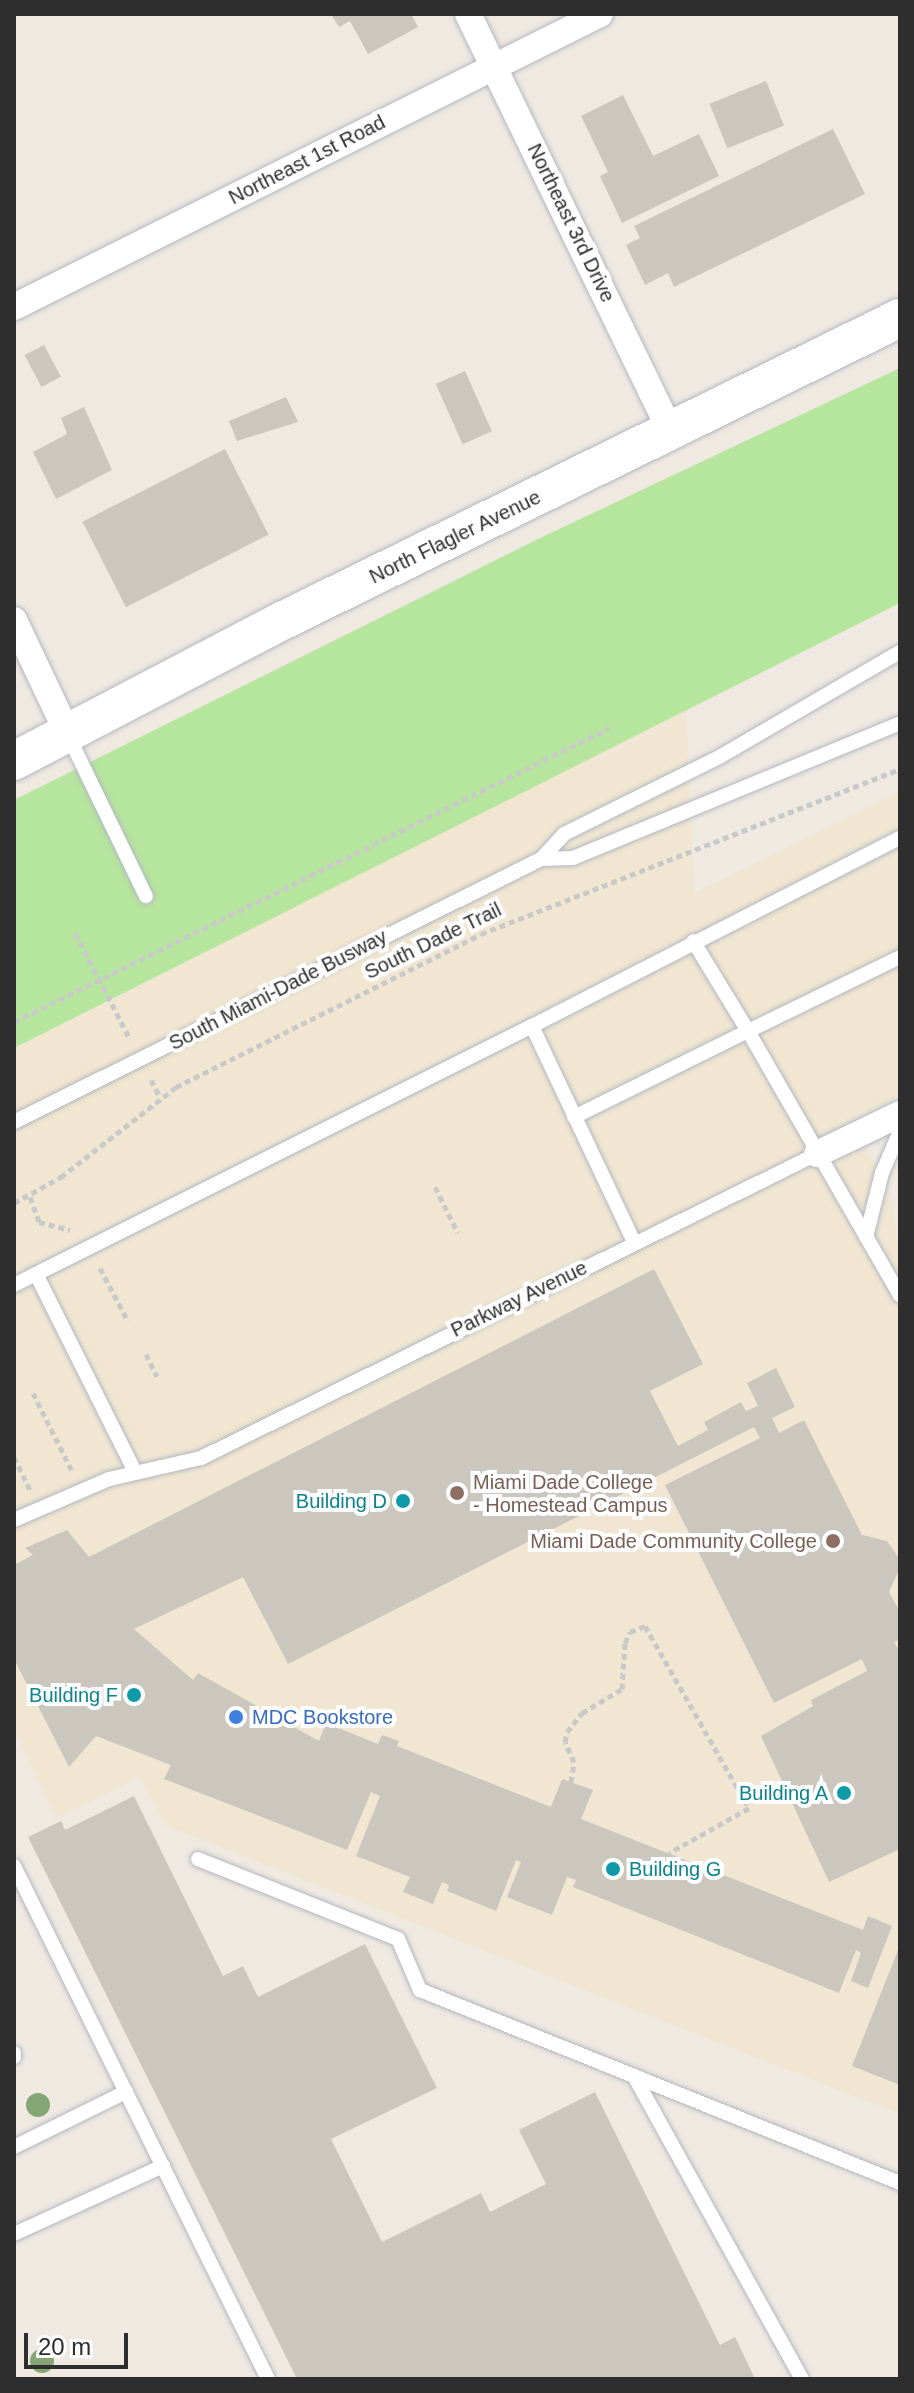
<!DOCTYPE html>
<style>
body{margin:0}
#map{position:relative;width:914px;height:2393px;overflow:hidden;background:#efe9e1;font-family:Arial,sans-serif}
div>[style]{position:absolute}
.education>*{inset:0;background:#f0e6d1}
.green>*{inset:0;background:#b6e59e}
.building>*{inset:0;background:#cbc7bf;transform-origin:0 0}
.path>*{height:5px;margin-top:-2.5px;transform-origin:0;background:repeating-linear-gradient(90deg,#c9c9c9 0 6px,transparent 0 10px)}
.roads{filter:drop-shadow(0 0 2px #b4b7c1) drop-shadow(0 0 2px #b4b7c1)}
.lane>*{height:14px;margin:-7px;padding:0 7px;transform-origin:7px;border-radius:7px;background:#fff}
.street>*{height:26px;margin:-13px;padding:0 13px;transform-origin:13px;border-radius:13px;background:#fff}
.secondary>*{height:38px;margin:-19px;padding:0 19px;transform-origin:19px;border-radius:19px;background:#fff}
.trees>*{width:24px;height:24px;margin:-12px;border-radius:50%;background:#84a574}
.dots>*{width:22px;height:22px;translate:-50% -50%;box-sizing:border-box;border:4px solid #fff;border-radius:50%}
span{translate:-50% -50%;white-space:nowrap;text-align:center;line-height:1.15;-webkit-text-stroke:8px #fff;paint-order:stroke}
.street-label{font-size:20px;color:#2e2e2e}
.education-label{font-size:20px;color:#785e54}
.left{translate:0 -50%;text-align:left}
.right{translate:-100% -50%;text-align:right}
.culture-label{font-size:20px;color:#0d838f}
.shop-label{font-size:20px;color:#366cbe}
.frame{position:absolute;inset:0;border:16px solid #2e2e2e;pointer-events:none}
.scale{position:absolute;left:24px;top:2333px;width:104px;height:36px;box-sizing:border-box;border:4px solid #2e2e2e;border-top:0;padding-left:10px;font-size:24px;line-height:28px;white-space:nowrap;color:#2e2e2e;-webkit-text-stroke:6px #fff;paint-order:stroke}
</style>
<div id="map">
<div class="education">
<div style="clip-path:polygon(594px 514px,686px 712px,695px 893px,900px 792px,900px 1095px,851px 1120px,890px 1193px,900px 1256px,900px 2114px,165px 1825px,140px 1777px,56px 1818px,14px 1730px,14px 804px)"></div>
</div>
<div class="green">
<div style="clip-path:polygon(900px 368px,900px 603px,14px 1048px,14px 800px,538px 539px)"></div>
</div>
<div class="building">
<div style="clip-path:polygon(331px 14px,411px 14px,418px 27px,368px 54px,350px 21px,339px 27px)"></div>
<div style="left:766px;top:81px;width:48px;height:61px;rotate:68deg"></div>
<div style="clip-path:polygon(623px 95px,653px 156px,699px 134px,719px 176px,622px 223px,600px 176px,608px 172px,581px 116px)"></div>
<div style="clip-path:polygon(833px 129px,865px 194px,674px 287px,668px 273px,645px 285px,626px 245px,640px 238px,634px 226px)"></div>
<div style="left:44px;top:345px;width:36px;height:22px;rotate:62deg"></div>
<div style="left:465px;top:371px;width:66px;height:32px;rotate:66deg"></div>
<div style="clip-path:polygon(286px 397px,298px 422px,237px 441px,229px 421px)"></div>
<div style="clip-path:polygon(84px 407px,112px 470px,56px 499px,33px 452px,67px 434px,61px 418px)"></div>
<div style="left:225px;top:449px;width:96px;height:160px;rotate:63deg"></div>
<div style="clip-path:polygon(654px 1269px,703px 1364px,650px 1391px,678px 1446px,708px 1430px,704px 1422px,741px 1402px,746px 1411px,758px 1406px,747px 1383px,776px 1368px,795px 1407px,772px 1418px,779px 1433px,804px 1420px,862px 1535px,887px 1541px,899px 1558px,900px 1568px,889px 1592px,900px 1612px,900px 1640px,894px 1642px,900px 1651px,900px 1849px,829px 1882px,761px 1736px,813px 1706px,811px 1700px,867px 1671px,862px 1659px,774px 1703px,665px 1485px,760px 1438px,754px 1427px,288px 1664px,243px 1577px,134px 1629px,193px 1680px,198px 1673px,319px 1741px,326px 1723px,378px 1744px,382px 1735px,399px 1741px,397px 1746px,551px 1807px,562px 1779px,593px 1790px,581px 1819px,863px 1930px,868px 1916px,892px 1926px,868px 1988px,851px 1981px,861px 1953px,856px 1950px,839px 1993px,573px 1887px,576px 1880px,567px 1877px,552px 1915px,507px 1897px,521px 1862px,516px 1860px,496px 1911px,447px 1891px,449px 1885px,442px 1882px,433px 1904px,403px 1892px,410px 1877px,356px 1856px,380px 1796px,371px 1792px,347px 1850px,164px 1779px,171px 1765px,96px 1736px,69px 1767px,14px 1659px,14px 1565px,33px 1555px,25px 1548px,67px 1530px,89px 1557px)"></div>
<div style="clip-path:polygon(134px 1796px,223px 1976px,243px 1966px,258px 1997px,365px 1944px,437px 2088px,331px 2139px,382px 2242px,481px 2193px,490px 2212px,546px 2184px,519px 2130px,595px 2092px,720px 2345px,735px 2337px,755px 2379px,297px 2379px,28px 1837px,61px 1821px,65px 1830px)"></div>
<div style="clip-path:polygon(900px 1945px,900px 2085px,852px 2066px)"></div>
</div>
<div class="path">
<div style="left:75px;top:933px;width:119px;rotate:62.6deg"></div>
<div style="left:14px;top:1022px;width:664px;rotate:-26.29deg"></div>
<div style="left:151px;top:1080px;width:19px;rotate:62deg"></div>
<div style="left:435px;top:1187px;width:51px;rotate:63.4deg"></div>
<div style="left:30px;top:1197px;width:27px;rotate:70deg"></div>
<div style="left:39px;top:1222px;width:32px;rotate:14deg"></div>
<div style="left:14px;top:1203px;width:54px;rotate:-29deg"></div>
<div style="left:61px;top:1177px;width:146px;rotate:-38deg"></div>
<div style="left:176px;top:1087px;width:341px;rotate:-26.6deg"></div>
<div style="left:481px;top:934px;width:450px;rotate:-21.5deg"></div>
<div style="left:100px;top:1268px;width:60px;rotate:62.2deg"></div>
<div style="left:146px;top:1354px;width:25px;rotate:64deg"></div>
<div style="left:33px;top:1393px;width:87px;rotate:63.4deg"></div>
<div style="left:14px;top:1457px;width:37px;rotate:64deg"></div>
<div style="left:571px;top:1782px;width:20px;rotate:-81deg"></div>
<div style="left:574px;top:1762px;width:22px;rotate:-114deg"></div>
<div style="left:565px;top:1742px;width:10px;rotate:-79deg"></div>
<div style="left:567px;top:1732px;width:24px;rotate:-52deg"></div>
<div style="left:582px;top:1713px;width:47px;rotate:-31deg"></div>
<div style="left:622px;top:1689px;width:46px;rotate:-86.3deg"></div>
<div style="left:625px;top:1643px;width:12px;rotate:-66deg"></div>
<div style="left:630px;top:1632px;width:16px;rotate:-22deg"></div>
<div style="left:645px;top:1626px;width:210px;rotate:60.3deg"></div>
<div style="left:749px;top:1808px;width:92px;rotate:150.6deg"></div>
</div>
<div class="roads">
<div class="lane">
<div style="left:68px;top:735px;width:179px;rotate:64.2deg"></div>
<div style="left:541px;top:859px;width:32px;rotate:-2deg"></div>
<div style="left:573px;top:858px;width:354px;rotate:-22.4deg"></div>
<div style="left:900px;top:957px;width:169px;rotate:154deg"></div>
<div style="left:748px;top:1031px;width:305px;rotate:60.1deg"></div>
<div style="left:574px;top:1117px;width:194px;rotate:-26.3deg"></div>
<div style="left:748px;top:1031px;width:105px;rotate:-121.4deg"></div>
<div style="left:14px;top:1122px;width:589px;rotate:-26.52deg"></div>
<div style="left:541px;top:859px;width:34px;rotate:-47deg"></div>
<div style="left:564px;top:834px;width:175px;rotate:-26.4deg"></div>
<div style="left:721px;top:756px;width:207px;rotate:-30.2deg"></div>
<div style="left:866px;top:1237px;width:66px;rotate:-76deg"></div>
<div style="left:882px;top:1173px;width:46px;rotate:-66.8deg"></div>
<div style="left:634px;top:1242px;width:239px;rotate:-115.3deg"></div>
<div style="left:532px;top:1026px;width:413px;rotate:-27.1deg"></div>
<div style="left:36px;top:1274px;width:555px;rotate:-26.57deg"></div>
<div style="left:14px;top:1285px;width:25px;rotate:-27deg"></div>
<div style="left:36px;top:1274px;width:221px;rotate:63.4deg"></div>
<div style="left:14px;top:1520px;width:103px;rotate:-23.3deg"></div>
<div style="left:109px;top:1479px;width:94px;rotate:-12.9deg"></div>
<div style="left:201px;top:1458px;width:687px;rotate:-26.27deg"></div>
<div style="left:198px;top:1859px;width:215px;rotate:21.8deg"></div>
<div style="left:398px;top:1939px;width:56px;rotate:66.7deg"></div>
<div style="left:420px;top:1990px;width:517px;rotate:21.9deg"></div>
<div style="left:14px;top:1866px;width:572px;rotate:63.66deg"></div>
<div style="left:14px;top:2053px;width:4px;rotate:90deg"></div>
<div style="left:634px;top:2076px;width:346px;rotate:61deg"></div>
<div style="left:14px;top:2147px;width:125px;rotate:-26.2deg"></div>
<div style="left:14px;top:2234px;width:164px;rotate:-24.5deg"></div>
</div>
<div class="street">
<div style="left:468px;top:14px;width:467px;rotate:64.1deg"></div>
<div style="left:14px;top:307px;width:655px;rotate:-26.57deg"></div>
<div style="left:14px;top:620px;width:126px;rotate:64.7deg"></div>
<div style="left:817px;top:1154px;width:92px;rotate:-25.7deg"></div>
</div>
<div class="secondary">
<div style="left:14px;top:761px;width:305px;rotate:-27.6deg"></div>
<div style="left:284px;top:620px;width:686px;rotate:-26.12deg"></div>
</div>
</div>
<div class="trees">
<div style="left:38px;top:2105px"></div>
<div style="left:42px;top:2361px"></div>
</div>
<div class="dots">
<div style="left:457px;top:1493px;background:#8d6e63"></div>
<div style="left:403px;top:1501px;background:#0f9aa8"></div>
<div style="left:833px;top:1541px;background:#8d6e63"></div>
<div style="left:134px;top:1695px;background:#0f9aa8"></div>
<div style="left:236px;top:1717px;background:#3f7fe0"></div>
<div style="left:844px;top:1793px;background:#0f9aa8"></div>
<div style="left:613px;top:1869px;background:#0f9aa8"></div>
</div>
<div class="street-label">
<span style="left:307px;top:160px;rotate:-27deg">Northeast 1st Road</span>
<span style="left:571px;top:223px;rotate:64deg">Northeast 3rd Drive</span>
<span style="left:455px;top:537px;rotate:-26deg">North Flagler Avenue</span>
<span style="left:433px;top:941px;rotate:-26deg">South Dade Trail</span>
<span style="left:278px;top:990px;rotate:-27deg">South Miami-Dade Busway</span>
<span style="left:519px;top:1299px;rotate:-26deg">Parkway Avenue</span>
</div>
<div class="education-label">
<span class="left" style="left:473px;top:1494px">Miami Dade College<br>- Homestead Campus</span>
<span class="right" style="left:817px;top:1541px">Miami Dade Community College</span>
</div>
<div class="culture-label">
<span class="right" style="left:387px;top:1501px">Building D</span>
<span class="right" style="left:118px;top:1695px">Building F</span>
<span class="right" style="left:828px;top:1793px">Building A</span>
<span class="left" style="left:629px;top:1869px">Building G</span>
</div>
<div class="shop-label">
<span class="left" style="left:252px;top:1717px">MDC Bookstore</span>
</div>
<div class="frame"></div>
<div class="scale">20 m</div>
</div>
